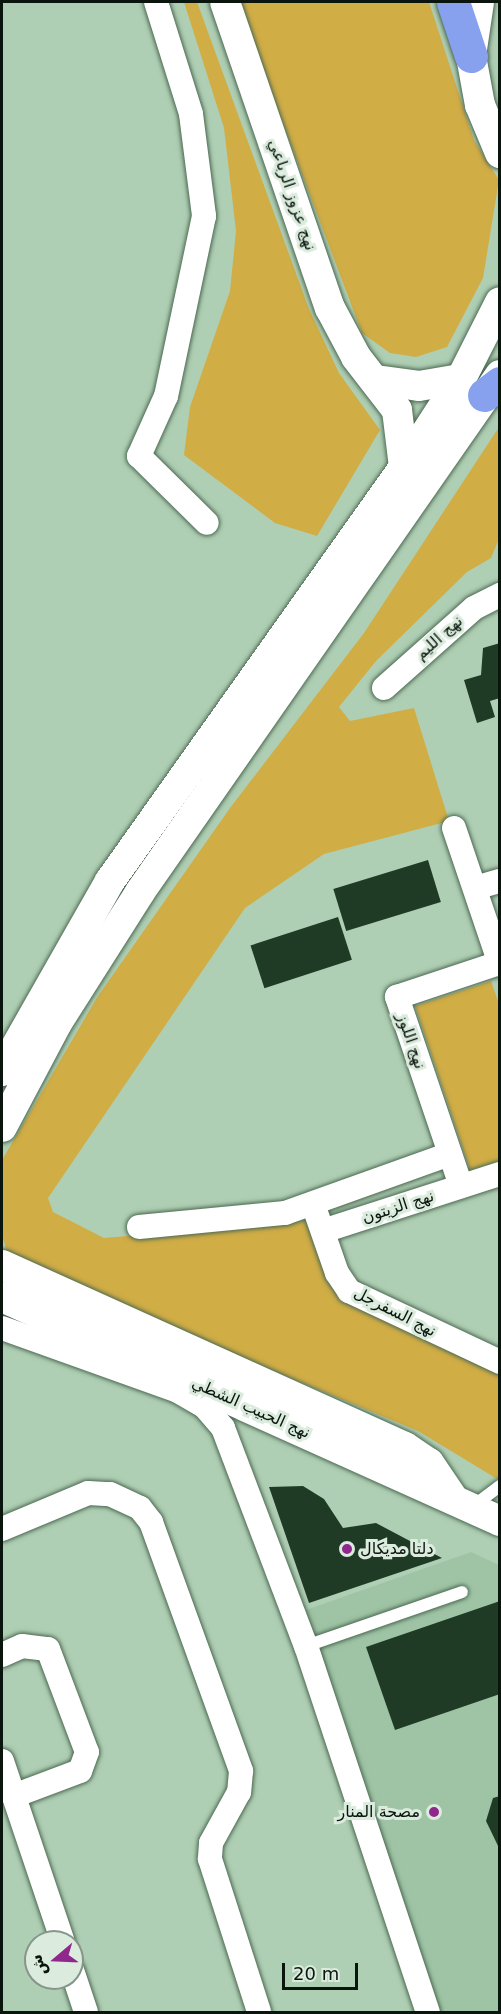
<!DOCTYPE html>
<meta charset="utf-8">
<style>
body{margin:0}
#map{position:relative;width:501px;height:2014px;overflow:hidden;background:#afcfb4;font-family:"DejaVu Sans",Vazirmatn,sans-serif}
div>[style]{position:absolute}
.built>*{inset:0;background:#9fc4a5}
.green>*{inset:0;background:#d1ad46}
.building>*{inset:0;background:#1f3b25;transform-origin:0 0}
.roads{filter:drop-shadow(0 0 2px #4c6952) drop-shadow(0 0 2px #4c6952)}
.service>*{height:12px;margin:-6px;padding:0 6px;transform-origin:6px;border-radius:6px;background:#fff}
.minor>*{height:24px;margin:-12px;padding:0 12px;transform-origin:12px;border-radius:12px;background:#fff}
.tertiary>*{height:30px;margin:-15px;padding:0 15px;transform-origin:15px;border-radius:15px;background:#fff}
.motorway>*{height:33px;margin:-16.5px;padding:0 16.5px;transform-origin:16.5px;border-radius:16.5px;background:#88a1ef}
.dots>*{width:16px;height:16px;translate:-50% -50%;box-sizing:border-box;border:3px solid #dbebdd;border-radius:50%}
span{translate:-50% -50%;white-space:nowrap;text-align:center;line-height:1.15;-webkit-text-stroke:6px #dbebdd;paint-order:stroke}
.street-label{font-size:16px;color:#0a160d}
.poi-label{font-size:16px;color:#0a160d}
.left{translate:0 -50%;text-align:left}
.right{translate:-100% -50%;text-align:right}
.frame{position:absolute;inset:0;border:3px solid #0a160d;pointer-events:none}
.north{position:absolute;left:24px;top:1930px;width:60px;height:60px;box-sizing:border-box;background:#dbebdd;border:2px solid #87968a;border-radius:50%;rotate:251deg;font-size:16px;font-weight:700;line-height:24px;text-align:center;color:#0a160d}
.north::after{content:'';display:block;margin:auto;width:21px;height:27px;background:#90278c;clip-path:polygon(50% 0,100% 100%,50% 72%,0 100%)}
.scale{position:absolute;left:282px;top:1963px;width:76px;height:27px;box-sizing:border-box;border:3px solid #0a160d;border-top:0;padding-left:8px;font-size:18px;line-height:21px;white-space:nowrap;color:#0a160d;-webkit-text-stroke:4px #dbebdd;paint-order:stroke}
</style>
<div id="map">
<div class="built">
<div style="clip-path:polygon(471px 1552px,499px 1565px,499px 2012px,438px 2012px,300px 1612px)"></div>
</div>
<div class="green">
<div style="clip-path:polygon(184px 2px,197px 2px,309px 309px,339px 373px,380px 430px,317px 536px,275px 523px,184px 455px,190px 407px,230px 291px,236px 231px,224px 128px)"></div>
<div style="clip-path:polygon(237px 2px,429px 2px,474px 140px,499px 180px,483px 278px,447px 347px,416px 357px,390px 353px,362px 333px)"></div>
<div style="clip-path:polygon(499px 427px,499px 539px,491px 558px,467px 572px,376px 661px,339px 707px,350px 721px,414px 708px,449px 821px,324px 854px,245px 908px,48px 1198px,53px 1212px,104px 1238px,311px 1220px,338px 1295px,499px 1370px,499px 1480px,418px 1431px,10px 1261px,2px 1235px,2px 1160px,98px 996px,230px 808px,364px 633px)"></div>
<div style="clip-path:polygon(491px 981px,500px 1007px,499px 1161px,470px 1170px,415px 1006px)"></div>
</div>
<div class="building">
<div style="clip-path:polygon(500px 643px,500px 698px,490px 701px,495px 717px,477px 723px,464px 680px,481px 675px,483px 648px)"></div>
<div style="left:428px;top:860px;width:44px;height:99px;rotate:73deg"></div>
<div style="left:338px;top:917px;width:45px;height:92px;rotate:72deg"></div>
<div style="clip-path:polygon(303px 1486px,324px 1499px,343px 1528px,376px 1523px,442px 1558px,309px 1603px,269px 1487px)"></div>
<div style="clip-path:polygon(500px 1601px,500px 1694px,395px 1730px,366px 1647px)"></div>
<div style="clip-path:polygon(500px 1796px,500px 1850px,486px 1821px,493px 1798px)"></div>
</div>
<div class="roads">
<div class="service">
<div style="left:472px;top:1507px;width:35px;rotate:-37deg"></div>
<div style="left:306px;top:1646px;width:165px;rotate:-19.1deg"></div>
</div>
<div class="minor">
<div style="left:156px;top:2px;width:117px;rotate:72.6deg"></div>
<div style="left:191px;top:114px;width:103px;rotate:82.7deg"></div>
<div style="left:204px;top:216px;width:184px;rotate:101.9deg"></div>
<div style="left:166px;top:396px;width:66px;rotate:114.2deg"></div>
<div style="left:139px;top:456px;width:95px;rotate:44.6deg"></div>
<div style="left:384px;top:688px;width:120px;rotate:-41.6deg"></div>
<div style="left:474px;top:608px;width:29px;rotate:-27deg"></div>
<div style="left:454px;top:828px;width:144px;rotate:71.3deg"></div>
<div style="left:475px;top:888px;width:26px;rotate:-16deg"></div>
<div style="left:461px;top:1186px;width:200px;rotate:-108.7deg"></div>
<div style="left:397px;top:997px;width:108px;rotate:-18.4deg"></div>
<div style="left:313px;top:1204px;width:73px;rotate:70.8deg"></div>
<div style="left:337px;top:1273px;width:22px;rotate:56deg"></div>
<div style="left:349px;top:1291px;width:167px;rotate:25.2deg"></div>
<div style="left:139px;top:1227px;width:147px;rotate:-5.5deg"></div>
<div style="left:285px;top:1213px;width:175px;rotate:-19.7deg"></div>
<div style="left:323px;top:1231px;width:186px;rotate:-17.9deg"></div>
<div style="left:2px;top:1328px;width:187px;rotate:19.7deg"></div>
<div style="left:178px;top:1391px;width:30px;rotate:30deg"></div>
<div style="left:204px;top:1406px;width:29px;rotate:49deg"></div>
<div style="left:223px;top:1428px;width:233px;rotate:69.2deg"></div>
<div style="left:306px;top:1646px;width:386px;rotate:71.6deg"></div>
<div style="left:2px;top:1529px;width:93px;rotate:-22.7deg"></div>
<div style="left:88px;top:1493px;width:22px;rotate:3deg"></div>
<div style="left:110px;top:1494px;width:33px;rotate:25deg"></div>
<div style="left:140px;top:1508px;width:18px;rotate:52deg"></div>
<div style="left:151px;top:1522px;width:265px;rotate:70.1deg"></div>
<div style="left:241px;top:1771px;width:21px;rotate:95deg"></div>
<div style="left:239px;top:1792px;width:58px;rotate:118.8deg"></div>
<div style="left:211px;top:1843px;width:16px;rotate:94deg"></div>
<div style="left:210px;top:1859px;width:161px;rotate:72.2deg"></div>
<div style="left:2px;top:1655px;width:22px;rotate:-24deg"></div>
<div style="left:22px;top:1646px;width:26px;rotate:7deg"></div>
<div style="left:48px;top:1649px;width:110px;rotate:69.3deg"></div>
<div style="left:87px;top:1752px;width:20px;rotate:110deg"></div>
<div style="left:80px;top:1771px;width:71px;rotate:159.3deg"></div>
<div style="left:2px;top:1761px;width:191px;rotate:71.4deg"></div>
<div style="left:72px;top:1970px;width:44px;rotate:71.6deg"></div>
</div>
<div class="tertiary">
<div style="left:225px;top:2px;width:324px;rotate:71.1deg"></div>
<div style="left:330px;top:308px;width:55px;rotate:62deg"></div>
<div style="left:356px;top:357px;width:67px;rotate:52.3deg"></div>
<div style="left:397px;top:410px;width:57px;rotate:83deg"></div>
<div style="left:479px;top:2px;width:55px;rotate:98.4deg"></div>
<div style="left:471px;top:56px;width:50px;rotate:79.6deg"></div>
<div style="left:480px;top:105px;width:52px;rotate:67.4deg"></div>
<div style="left:376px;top:380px;width:43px;rotate:7.9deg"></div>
<div style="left:419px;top:386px;width:43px;rotate:-9.5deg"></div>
<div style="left:2px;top:1071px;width:219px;rotate:-60.4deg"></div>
<div style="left:110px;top:881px;width:508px;rotate:-54.62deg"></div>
<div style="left:404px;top:467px;width:105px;rotate:-57.1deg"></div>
<div style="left:461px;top:379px;width:86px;rotate:-63.1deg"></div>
<div style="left:2px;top:1127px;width:118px;rotate:-62.1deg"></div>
<div style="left:57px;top:1023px;width:155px;rotate:-57.6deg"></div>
<div style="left:140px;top:892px;width:630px;rotate:-55.15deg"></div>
<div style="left:2px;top:1265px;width:442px;rotate:24.3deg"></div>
<div style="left:405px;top:1447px;width:29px;rotate:34deg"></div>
<div style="left:429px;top:1463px;width:41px;rotate:55.9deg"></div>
<div style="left:2px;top:1297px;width:546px;rotate:24.22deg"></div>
</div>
<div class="motorway">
<div style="left:453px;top:2px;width:57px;rotate:71.6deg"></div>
<div style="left:484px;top:395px;width:20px;rotate:-37deg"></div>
</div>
</div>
<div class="dots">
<div style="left:347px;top:1549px;background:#90278c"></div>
<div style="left:434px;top:1812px;background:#90278c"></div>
</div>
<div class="street-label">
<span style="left:292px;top:195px;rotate:71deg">نهج عزوز الرباعي</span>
<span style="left:439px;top:638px;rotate:-42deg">نهج الليم</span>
<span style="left:411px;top:1041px;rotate:71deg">نهج اللوز</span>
<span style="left:398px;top:1207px;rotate:-18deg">نهج الزيتون</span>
<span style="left:395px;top:1312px;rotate:27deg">نهج السفرجل</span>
<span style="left:251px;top:1408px;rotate:24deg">نهج الحبيب الشطي</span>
</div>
<div class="poi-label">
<span class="left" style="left:360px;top:1549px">دلتا مديكال</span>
<span class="right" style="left:420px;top:1812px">مصحة المنار</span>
</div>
<div class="frame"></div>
<div class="north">ش</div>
<div class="scale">20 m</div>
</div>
